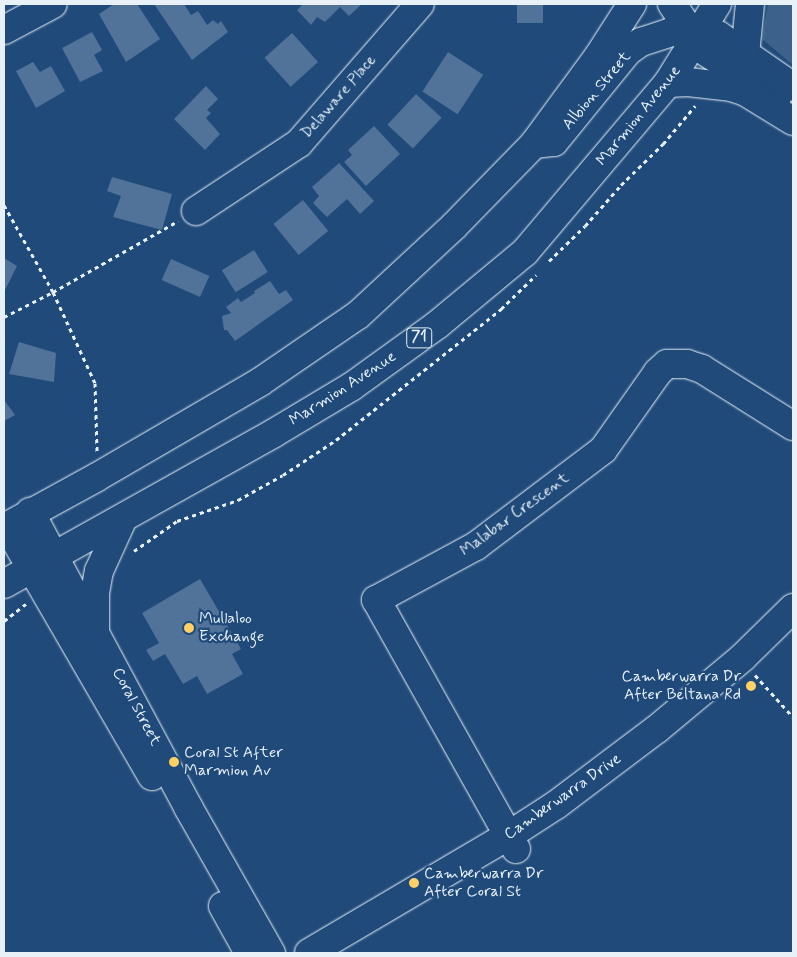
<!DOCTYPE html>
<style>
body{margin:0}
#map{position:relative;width:797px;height:957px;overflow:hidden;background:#1f4a7a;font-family:Mynerve,sans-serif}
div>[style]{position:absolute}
.green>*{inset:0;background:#3c628c}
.building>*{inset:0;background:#517399;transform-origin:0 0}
.path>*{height:3px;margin-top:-1.5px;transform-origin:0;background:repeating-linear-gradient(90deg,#e8f1f8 0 4px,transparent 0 8px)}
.roads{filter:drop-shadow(0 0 1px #e8f1f8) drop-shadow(0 0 1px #e8f1f8)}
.minor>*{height:28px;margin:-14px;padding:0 14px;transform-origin:14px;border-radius:14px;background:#1f4a7a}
.highway>*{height:28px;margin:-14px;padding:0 14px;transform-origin:14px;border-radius:14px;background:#1f4a7a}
.dots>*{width:14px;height:14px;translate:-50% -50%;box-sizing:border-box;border:2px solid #1f4a7a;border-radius:50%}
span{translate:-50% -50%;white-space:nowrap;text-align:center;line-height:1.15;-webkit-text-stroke:4.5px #1f4a7a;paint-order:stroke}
.shield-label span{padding:1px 4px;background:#1f4a7a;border:1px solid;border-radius:4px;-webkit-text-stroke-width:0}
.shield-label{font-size:15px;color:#e8f1f8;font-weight:700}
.street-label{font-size:16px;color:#e8f1f8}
.poi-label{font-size:16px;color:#e8f1f8}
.left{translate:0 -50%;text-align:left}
.right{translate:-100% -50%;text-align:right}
.frame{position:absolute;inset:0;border:5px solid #e8f1f8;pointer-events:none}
</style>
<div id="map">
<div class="green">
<div style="clip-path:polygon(768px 4px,793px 4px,793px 65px,762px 39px)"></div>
</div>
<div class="building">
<div style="clip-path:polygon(114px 4px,137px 4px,160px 39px,126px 62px,99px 14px)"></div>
<div style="clip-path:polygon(154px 4px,184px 4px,191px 15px,198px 11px,207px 25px,213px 20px,218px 24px,221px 21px,228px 32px,192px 60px)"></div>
<div style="clip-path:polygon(303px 4px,362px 4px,349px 16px,340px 7px,325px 22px,317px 17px,311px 25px,297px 10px)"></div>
<div style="left:517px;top:4px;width:26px;height:19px"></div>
<div style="clip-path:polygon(92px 32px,102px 50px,94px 55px,103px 71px,80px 82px,62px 48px)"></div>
<div style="left:292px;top:33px;width:39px;height:37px;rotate:48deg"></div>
<div style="left:448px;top:52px;width:42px;height:47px;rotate:33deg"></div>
<div style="clip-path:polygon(33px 62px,40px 72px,51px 66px,65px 91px,36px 108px,16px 71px)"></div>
<div style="clip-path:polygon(206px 86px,218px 99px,207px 110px,211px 113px,206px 118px,220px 134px,205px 150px,174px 119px)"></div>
<div style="left:416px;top:94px;width:35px;height:42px;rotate:43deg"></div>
<div style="clip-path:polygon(374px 126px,400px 154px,366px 186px,344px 162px,352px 155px,348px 150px)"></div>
<div style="clip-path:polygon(339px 163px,374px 201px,360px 214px,347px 199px,327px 217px,313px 203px,319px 196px,312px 187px)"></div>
<div style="clip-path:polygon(112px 177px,172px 194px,162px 230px,113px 217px,121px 196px,107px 191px)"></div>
<div style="left:303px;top:200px;width:40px;height:38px;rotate:51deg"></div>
<div style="left:254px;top:250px;width:26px;height:38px;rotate:58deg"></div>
<div style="clip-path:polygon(4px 258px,17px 266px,4px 292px)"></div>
<div style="left:171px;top:259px;width:42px;height:23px;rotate:24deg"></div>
<div style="clip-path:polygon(270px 281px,279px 294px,286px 290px,293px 300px,235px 341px,227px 330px,224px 330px,222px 316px,231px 313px,226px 307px,238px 298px,241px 302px,255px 293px,254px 291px)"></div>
<div style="clip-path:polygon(19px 342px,56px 353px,54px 382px,9px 374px)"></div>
<div style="clip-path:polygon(4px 400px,15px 415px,4px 421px)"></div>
<div style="clip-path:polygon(200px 579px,241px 649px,232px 654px,243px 674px,207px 694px,197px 676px,183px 684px,165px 654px,153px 661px,146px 650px,159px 643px,142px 613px)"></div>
</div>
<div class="path">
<div style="left:4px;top:205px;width:100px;rotate:60.6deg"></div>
<div style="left:53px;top:292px;width:100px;rotate:65.2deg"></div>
<div style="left:95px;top:383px;width:69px;rotate:88.3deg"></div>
<div style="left:549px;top:261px;width:50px;rotate:-44.2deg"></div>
<div style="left:585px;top:226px;width:55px;rotate:-48.7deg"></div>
<div style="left:621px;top:185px;width:59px;rotate:-44.3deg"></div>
<div style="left:663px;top:144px;width:50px;rotate:-49.9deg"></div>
<div style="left:4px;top:317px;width:55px;rotate:-27deg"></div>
<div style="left:53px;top:292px;width:144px;rotate:-29.6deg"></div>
<div style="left:134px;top:551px;width:52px;rotate:-34.9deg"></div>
<div style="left:177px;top:521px;width:65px;rotate:-19deg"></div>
<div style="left:238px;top:500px;width:51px;rotate:-29.1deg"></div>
<div style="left:283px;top:475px;width:64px;rotate:-33.4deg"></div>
<div style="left:336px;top:440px;width:211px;rotate:-38.4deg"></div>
<div style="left:501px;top:309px;width:49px;rotate:-44.2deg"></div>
<div style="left:4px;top:621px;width:29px;rotate:-38deg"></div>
<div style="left:755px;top:675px;width:57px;rotate:47.9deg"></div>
</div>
<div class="roads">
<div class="minor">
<div style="left:672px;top:4px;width:55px;rotate:56deg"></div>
<div style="left:703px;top:50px;width:88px;rotate:33deg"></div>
<div style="left:4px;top:30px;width:55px;rotate:-28deg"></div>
<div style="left:534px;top:144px;width:20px;rotate:-6deg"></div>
<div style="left:554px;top:142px;width:117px;rotate:-50.9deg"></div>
<div style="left:628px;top:51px;width:16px;rotate:-35deg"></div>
<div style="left:641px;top:42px;width:32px;rotate:-18deg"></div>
<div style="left:671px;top:32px;width:41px"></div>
<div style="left:712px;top:32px;width:7px;rotate:27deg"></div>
<div style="left:718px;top:35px;width:91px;rotate:34.7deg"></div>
<div style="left:196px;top:211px;width:123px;rotate:-33.4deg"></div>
<div style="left:299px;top:143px;width:184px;rotate:-49deg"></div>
<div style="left:30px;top:512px;width:335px;rotate:61.8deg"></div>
<div style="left:188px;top:807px;width:168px;rotate:60.4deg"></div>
<div style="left:7px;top:526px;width:289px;rotate:59.9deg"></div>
<div style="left:516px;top:849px;width:286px;rotate:-119.3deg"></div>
<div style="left:376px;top:600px;width:114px;rotate:-28.4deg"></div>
<div style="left:476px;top:546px;width:159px;rotate:-37.1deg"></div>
<div style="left:603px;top:450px;width:95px;rotate:-54.8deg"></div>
<div style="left:658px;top:372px;width:12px;rotate:-42deg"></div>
<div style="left:667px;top:364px;width:20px"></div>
<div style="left:687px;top:364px;width:16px;rotate:18deg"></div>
<div style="left:702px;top:369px;width:107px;rotate:32.1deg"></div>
<div style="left:223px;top:906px;width:54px;rotate:61deg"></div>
<div style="left:309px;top:953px;width:231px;rotate:-30.5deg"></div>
<div style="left:508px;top:836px;width:57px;rotate:-32.9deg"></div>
<div style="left:556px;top:805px;width:126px;rotate:-37deg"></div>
<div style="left:657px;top:729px;width:112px;rotate:-39.9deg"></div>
<div style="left:743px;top:657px;width:70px;rotate:-44.4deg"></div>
</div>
<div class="highway">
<div style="left:745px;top:54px;width:50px;rotate:-84.3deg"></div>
<div style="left:668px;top:83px;width:20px;rotate:-3deg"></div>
<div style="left:688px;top:82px;width:43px;rotate:6.6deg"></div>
<div style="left:731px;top:87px;width:16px;rotate:18deg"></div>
<div style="left:746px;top:92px;width:55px;rotate:31.7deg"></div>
<div style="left:4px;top:528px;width:106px;rotate:-28.7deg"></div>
<div style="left:97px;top:477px;width:189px;rotate:-30.2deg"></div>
<div style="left:260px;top:382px;width:119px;rotate:-34.4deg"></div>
<div style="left:358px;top:315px;width:131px;rotate:-42.8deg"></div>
<div style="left:454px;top:226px;width:115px;rotate:-45.7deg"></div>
<div style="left:534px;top:144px;width:108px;rotate:-53.7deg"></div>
<div style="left:598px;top:57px;width:63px;rotate:-57.3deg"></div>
<div style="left:4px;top:584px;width:309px;rotate:-29.2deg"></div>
<div style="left:274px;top:433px;width:90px;rotate:-30.9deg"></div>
<div style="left:351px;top:387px;width:106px;rotate:-35.8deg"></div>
<div style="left:437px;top:325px;width:114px;rotate:-39.7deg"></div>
<div style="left:525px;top:252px;width:221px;rotate:-49.8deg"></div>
<div style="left:668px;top:83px;width:93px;rotate:-58.2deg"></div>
<div style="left:95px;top:631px;width:38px;rotate:-90deg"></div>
<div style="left:95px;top:593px;width:22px;rotate:-80deg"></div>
<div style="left:99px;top:571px;width:58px;rotate:-65.6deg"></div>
</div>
</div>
<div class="dots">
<div style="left:189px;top:628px;background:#ffd166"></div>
<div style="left:751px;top:686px;background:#ffd166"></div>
<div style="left:174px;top:762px;background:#ffd166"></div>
<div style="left:414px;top:883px;background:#ffd166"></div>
</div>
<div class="shield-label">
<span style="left:419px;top:338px">71</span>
</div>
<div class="street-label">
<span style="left:597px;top:91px;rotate:-50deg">Albion Street</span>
<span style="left:339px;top:97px;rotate:-49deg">Delaware Place</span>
<span style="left:639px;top:116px;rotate:-51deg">Marmion Avenue</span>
<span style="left:343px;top:389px;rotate:-33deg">Marmion Avenue</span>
<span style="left:515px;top:515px;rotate:-36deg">Malabar Crescent</span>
<span style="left:136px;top:707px;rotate:62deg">Coral Street</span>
<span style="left:563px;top:797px;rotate:-35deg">Camberwarra Drive</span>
</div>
<div class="poi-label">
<span class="left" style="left:199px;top:628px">Mullaloo<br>Exchange</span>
<span class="right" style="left:741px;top:686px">Camberwarra Dr<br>After Beltana Rd</span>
<span class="left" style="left:184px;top:762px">Coral St After<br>Marmion Av</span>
<span class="left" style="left:424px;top:883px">Camberwarra Dr<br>After Coral St</span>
</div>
<div class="frame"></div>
</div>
